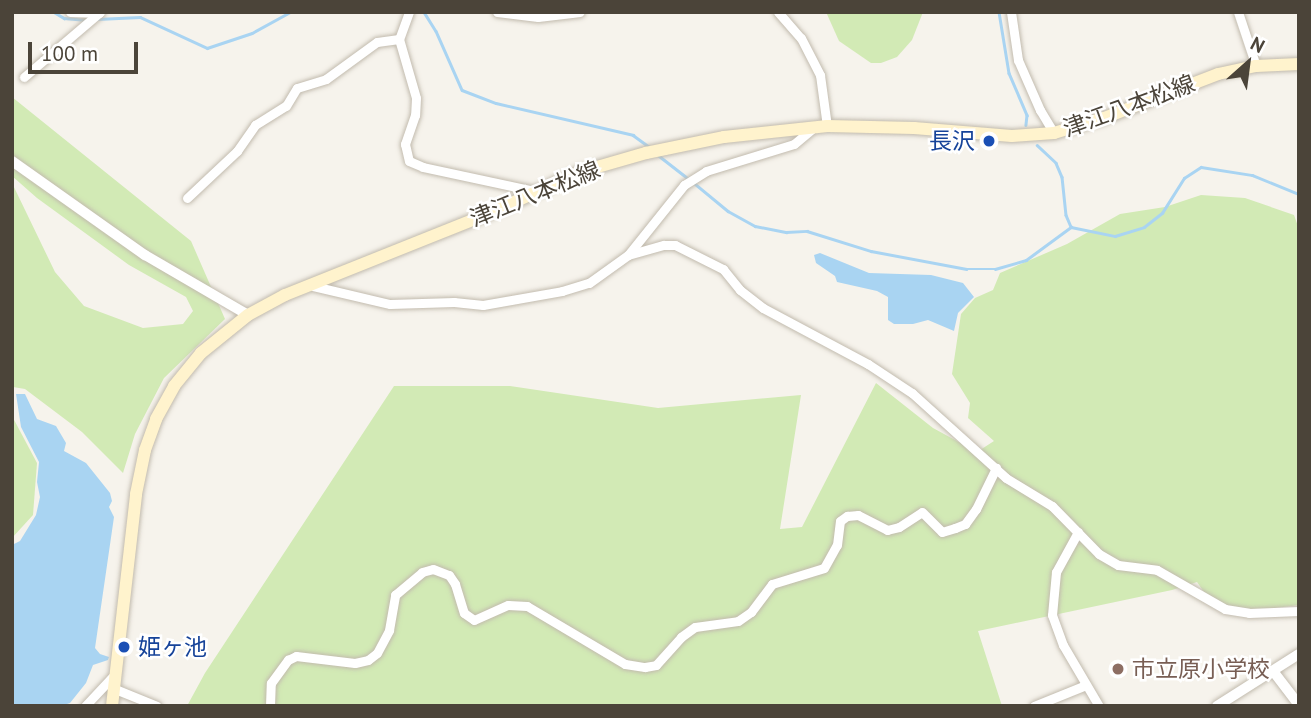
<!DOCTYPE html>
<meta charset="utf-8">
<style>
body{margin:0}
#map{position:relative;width:1311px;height:718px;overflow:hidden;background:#f6f3ec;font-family:"PT Sans","Noto Sans JP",sans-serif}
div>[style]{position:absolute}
.green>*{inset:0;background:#d2eab5}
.water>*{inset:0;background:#a9d4f2}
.stream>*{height:2.5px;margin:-1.25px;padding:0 1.25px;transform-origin:1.25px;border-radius:1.25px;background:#a9d4f2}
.roads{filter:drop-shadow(0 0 2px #c2bbae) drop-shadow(0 0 2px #c2bbae)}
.minor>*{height:9px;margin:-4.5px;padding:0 4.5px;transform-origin:4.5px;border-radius:4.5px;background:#fff}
.tertiary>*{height:10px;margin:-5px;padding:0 5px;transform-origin:5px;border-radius:5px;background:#fff}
.secondary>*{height:12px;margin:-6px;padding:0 6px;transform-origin:6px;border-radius:6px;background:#fff3cd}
.dots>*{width:19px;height:19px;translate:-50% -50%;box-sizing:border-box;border:4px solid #fff;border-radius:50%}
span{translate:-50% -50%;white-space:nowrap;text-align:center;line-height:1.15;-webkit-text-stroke:5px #fff;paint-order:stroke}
.street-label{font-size:23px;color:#4b4439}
.transit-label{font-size:23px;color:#164399}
.right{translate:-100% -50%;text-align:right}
.left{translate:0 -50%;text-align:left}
.education-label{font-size:23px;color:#785e54}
.frame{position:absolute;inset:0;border:14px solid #4b4439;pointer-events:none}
.north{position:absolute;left:1213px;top:28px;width:70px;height:70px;-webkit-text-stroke:5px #fff;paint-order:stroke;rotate:28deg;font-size:19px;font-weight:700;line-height:28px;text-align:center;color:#4b4439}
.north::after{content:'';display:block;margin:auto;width:24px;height:32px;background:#4b4439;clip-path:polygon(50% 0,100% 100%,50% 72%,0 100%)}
.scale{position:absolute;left:28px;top:42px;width:110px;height:32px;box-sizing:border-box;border:4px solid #4b4439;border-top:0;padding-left:9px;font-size:21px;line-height:24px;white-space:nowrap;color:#4b4439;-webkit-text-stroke:5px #fff;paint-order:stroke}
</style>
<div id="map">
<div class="green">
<div style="clip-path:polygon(826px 12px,923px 12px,912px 40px,897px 57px,881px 63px,871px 63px,839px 41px)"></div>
<div style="clip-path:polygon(12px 97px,191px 241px,225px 319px,164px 378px,135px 434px,123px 473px,82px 432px,25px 389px,13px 387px,12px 392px,12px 183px,55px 272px,84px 306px,143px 328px,183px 324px,193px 311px,186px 297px,129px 265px,37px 198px,12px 176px)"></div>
<div style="clip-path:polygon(1201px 195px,1245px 198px,1294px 215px,1299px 229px,1299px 605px,1243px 612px,1211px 602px,1197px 582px,1172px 590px,978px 631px,1002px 706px,187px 706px,205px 673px,394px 386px,510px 386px,658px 408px,801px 395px,780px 529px,802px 527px,876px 383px,933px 428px,977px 452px,994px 441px,968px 418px,970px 403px,952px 374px,961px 314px,975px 298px,993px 290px,1000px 273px,1067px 244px,1120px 214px,1165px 207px)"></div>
<div style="clip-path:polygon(12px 416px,37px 463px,33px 515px,12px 538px)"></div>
</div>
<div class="water">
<div style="clip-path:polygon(820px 253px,869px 273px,931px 275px,963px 283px,974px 297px,958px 313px,954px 331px,928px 320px,913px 324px,894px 324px,888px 320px,888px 297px,877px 291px,837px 282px,835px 276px,816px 263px,814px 255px)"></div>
<div style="clip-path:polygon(16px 394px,25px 394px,37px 419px,56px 426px,66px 443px,64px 451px,86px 463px,110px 493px,112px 501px,109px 507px,114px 517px,95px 648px,100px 654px,109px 657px,108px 660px,93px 665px,86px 683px,70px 703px,61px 706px,12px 705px,12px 545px,20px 541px,36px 515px,40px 497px,37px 482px,39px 462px,21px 427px)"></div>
</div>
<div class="stream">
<div style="left:54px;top:12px;width:12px;rotate:31deg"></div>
<div style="left:64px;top:18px;width:23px;rotate:5deg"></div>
<div style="left:424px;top:12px;width:22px;rotate:58deg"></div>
<div style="left:436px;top:31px;width:64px;rotate:66.2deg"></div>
<div style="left:462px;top:90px;width:36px;rotate:21deg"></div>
<div style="left:496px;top:103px;width:141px;rotate:13.1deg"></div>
<div style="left:633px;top:135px;width:22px;rotate:36deg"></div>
<div style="left:999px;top:12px;width:62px;rotate:80.7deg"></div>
<div style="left:1009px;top:73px;width:46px;rotate:66.8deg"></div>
<div style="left:1027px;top:115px;width:10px;rotate:96deg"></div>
<div style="left:97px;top:19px;width:43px;rotate:-2.7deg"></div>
<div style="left:140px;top:17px;width:74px;rotate:24.8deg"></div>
<div style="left:207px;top:48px;width:47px;rotate:-18.4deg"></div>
<div style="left:252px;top:33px;width:43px;rotate:-28.9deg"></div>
<div style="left:1037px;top:145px;width:26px;rotate:43deg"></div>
<div style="left:1056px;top:163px;width:15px;rotate:67deg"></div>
<div style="left:1062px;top:177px;width:38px;rotate:84deg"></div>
<div style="left:1066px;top:215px;width:13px;rotate:67deg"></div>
<div style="left:658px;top:155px;width:39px;rotate:38deg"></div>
<div style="left:694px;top:183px;width:44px;rotate:39.5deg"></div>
<div style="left:728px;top:211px;width:31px;rotate:29deg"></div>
<div style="left:755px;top:226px;width:32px;rotate:11deg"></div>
<div style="left:786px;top:232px;width:21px;rotate:-3deg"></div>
<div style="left:807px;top:231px;width:67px;rotate:17.4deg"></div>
<div style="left:871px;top:251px;width:97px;rotate:10.7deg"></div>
<div style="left:966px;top:269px;width:29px"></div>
<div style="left:995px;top:269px;width:32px;rotate:-16deg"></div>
<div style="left:1026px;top:260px;width:56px;rotate:-36.3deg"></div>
<div style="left:1071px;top:227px;width:45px;rotate:11.6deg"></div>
<div style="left:1115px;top:236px;width:30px;rotate:-17deg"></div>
<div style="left:1144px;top:227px;width:23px;rotate:-38deg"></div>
<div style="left:1162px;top:213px;width:41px;rotate:-57.8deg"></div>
<div style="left:1184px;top:178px;width:20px;rotate:-33deg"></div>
<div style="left:1201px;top:167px;width:52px;rotate:8.9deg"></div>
<div style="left:1252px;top:175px;width:51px;rotate:22deg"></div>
</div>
<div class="roads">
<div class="minor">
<div style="left:70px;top:12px;width:29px;rotate:2deg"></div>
<div style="left:409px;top:12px;width:29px;rotate:110deg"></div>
<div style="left:399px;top:39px;width:61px;rotate:73.9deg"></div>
<div style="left:416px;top:98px;width:17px;rotate:93deg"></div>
<div style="left:415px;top:115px;width:31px;rotate:109deg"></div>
<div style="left:405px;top:144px;width:17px;rotate:77deg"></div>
<div style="left:409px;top:161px;width:15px;rotate:23deg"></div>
<div style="left:423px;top:167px;width:115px;rotate:12.1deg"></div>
<div style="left:497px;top:12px;width:41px;rotate:7deg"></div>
<div style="left:538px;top:17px;width:42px;rotate:-6.8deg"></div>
<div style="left:778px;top:12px;width:35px;rotate:49deg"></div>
<div style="left:801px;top:38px;width:42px;rotate:62.8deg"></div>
<div style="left:820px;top:75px;width:51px;rotate:82.2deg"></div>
<div style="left:1011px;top:12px;width:49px;rotate:81.7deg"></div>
<div style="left:1018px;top:60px;width:55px;rotate:66.3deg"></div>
<div style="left:1040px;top:110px;width:27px;rotate:59deg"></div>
<div style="left:1238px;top:12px;width:57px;rotate:71.6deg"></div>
<div style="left:24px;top:77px;width:100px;rotate:-40.5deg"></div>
<div style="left:187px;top:198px;width:69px;rotate:-43.2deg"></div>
<div style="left:237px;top:151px;width:32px;rotate:-55deg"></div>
<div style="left:255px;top:125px;width:36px;rotate:-32deg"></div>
<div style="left:286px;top:106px;width:21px;rotate:-59deg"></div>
<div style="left:297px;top:88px;width:30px;rotate:-17deg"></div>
<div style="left:326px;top:79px;width:63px;rotate:-36deg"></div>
<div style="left:377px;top:42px;width:22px;rotate:-8deg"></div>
<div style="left:628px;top:255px;width:37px;rotate:-16deg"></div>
<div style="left:664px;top:245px;width:11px"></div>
<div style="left:675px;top:245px;width:54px;rotate:26.6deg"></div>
<div style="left:723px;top:269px;width:27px;rotate:51deg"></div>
<div style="left:740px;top:290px;width:29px;rotate:38deg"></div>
<div style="left:763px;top:308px;width:119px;rotate:28.1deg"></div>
<div style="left:868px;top:364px;width:53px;rotate:33.4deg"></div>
<div style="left:912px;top:393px;width:127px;rotate:42.1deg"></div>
<div style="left:1006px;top:478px;width:54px;rotate:31.3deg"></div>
<div style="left:1052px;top:506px;width:67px;rotate:45.6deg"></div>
<div style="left:1099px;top:554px;width:22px;rotate:30deg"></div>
<div style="left:1118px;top:565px;width:39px;rotate:7deg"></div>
<div style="left:1157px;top:570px;width:78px;rotate:29.8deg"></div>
<div style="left:1225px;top:609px;width:24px;rotate:9deg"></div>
<div style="left:1249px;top:613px;width:50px;rotate:-2.3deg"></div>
<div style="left:313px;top:286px;width:79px;rotate:13.2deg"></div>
<div style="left:390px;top:304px;width:64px;rotate:-1.8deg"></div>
<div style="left:454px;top:302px;width:29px;rotate:6deg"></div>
<div style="left:483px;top:305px;width:80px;rotate:-10deg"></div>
<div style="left:562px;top:291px;width:28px;rotate:-17deg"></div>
<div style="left:589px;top:283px;width:48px;rotate:-35.7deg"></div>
<div style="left:628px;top:255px;width:90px;rotate:-51.3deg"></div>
<div style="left:684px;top:185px;width:26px;rotate:-32deg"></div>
<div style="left:706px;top:171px;width:92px;rotate:-17.1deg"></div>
<div style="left:794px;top:144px;width:23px;rotate:-40deg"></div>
<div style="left:1078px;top:532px;width:46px;rotate:118.8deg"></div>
<div style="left:1056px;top:572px;width:43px;rotate:95.3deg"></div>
<div style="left:1052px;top:615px;width:32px;rotate:70deg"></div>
<div style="left:1063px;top:645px;width:71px;rotate:59.5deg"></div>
<div style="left:115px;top:689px;width:45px;rotate:22deg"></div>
<div style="left:85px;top:706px;width:44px;rotate:-46.8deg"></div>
<div style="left:270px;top:706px;width:23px;rotate:-88deg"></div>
<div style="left:271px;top:683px;width:29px;rotate:-54deg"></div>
<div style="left:288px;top:660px;width:9px;rotate:-27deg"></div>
<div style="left:296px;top:656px;width:59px;rotate:6.8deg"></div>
<div style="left:355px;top:663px;width:13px;rotate:-13deg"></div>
<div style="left:368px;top:660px;width:11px;rotate:-38deg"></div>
<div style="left:377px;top:653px;width:26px;rotate:-62deg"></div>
<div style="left:389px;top:630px;width:36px;rotate:-80deg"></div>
<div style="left:395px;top:595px;width:35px;rotate:-40deg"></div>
<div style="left:422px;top:572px;width:11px;rotate:-15deg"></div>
<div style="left:433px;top:569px;width:17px;rotate:21deg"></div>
<div style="left:449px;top:575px;width:11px;rotate:56deg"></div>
<div style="left:455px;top:584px;width:30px;rotate:73deg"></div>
<div style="left:464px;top:613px;width:12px;rotate:35deg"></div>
<div style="left:474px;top:620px;width:37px;rotate:-24deg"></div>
<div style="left:508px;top:605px;width:19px;rotate:3deg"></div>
<div style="left:527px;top:606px;width:114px;rotate:30.6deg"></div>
<div style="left:625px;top:664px;width:20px;rotate:9deg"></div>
<div style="left:645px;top:667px;width:11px;rotate:-10deg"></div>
<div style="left:656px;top:665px;width:38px;rotate:-48deg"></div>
<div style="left:681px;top:637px;width:17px;rotate:-36deg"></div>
<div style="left:695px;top:627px;width:43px;rotate:-7.9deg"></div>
<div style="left:738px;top:621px;width:16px;rotate:-35deg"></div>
<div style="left:751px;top:612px;width:35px;rotate:-53deg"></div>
<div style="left:772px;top:584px;width:54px;rotate:-17.1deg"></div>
<div style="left:824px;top:568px;width:26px;rotate:-61deg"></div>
<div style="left:837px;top:545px;width:24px;rotate:-83deg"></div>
<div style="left:840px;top:521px;width:9px;rotate:-36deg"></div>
<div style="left:847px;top:516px;width:11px;rotate:-5deg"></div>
<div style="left:858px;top:515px;width:33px;rotate:27deg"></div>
<div style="left:887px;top:530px;width:12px;rotate:-14deg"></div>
<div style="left:899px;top:527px;width:27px;rotate:-33deg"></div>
<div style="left:922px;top:512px;width:28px;rotate:45deg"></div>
<div style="left:942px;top:532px;width:14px;rotate:-17deg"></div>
<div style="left:955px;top:528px;width:11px;rotate:-22deg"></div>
<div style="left:965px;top:524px;width:19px;rotate:-54deg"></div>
<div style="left:976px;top:509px;width:46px;rotate:-64deg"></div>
<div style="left:1034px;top:706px;width:56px;rotate:-22deg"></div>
</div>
<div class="tertiary">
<div style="left:12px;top:161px;width:163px;rotate:35.3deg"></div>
<div style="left:145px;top:255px;width:119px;rotate:30.2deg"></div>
<div style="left:1273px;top:671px;width:43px;rotate:52.6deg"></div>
<div style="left:1217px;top:706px;width:97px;rotate:-32.4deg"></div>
</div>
<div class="secondary">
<div style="left:112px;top:706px;width:213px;rotate:-83.5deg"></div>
<div style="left:136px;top:494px;width:45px;rotate:-78.4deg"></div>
<div style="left:145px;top:450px;width:33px;rotate:-70deg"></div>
<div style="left:156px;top:419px;width:38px;rotate:-61deg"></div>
<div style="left:174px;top:386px;width:43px;rotate:-50.7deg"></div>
<div style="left:201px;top:353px;width:60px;rotate:-39deg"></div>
<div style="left:248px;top:315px;width:42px;rotate:-28.4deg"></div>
<div style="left:285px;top:295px;width:221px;rotate:-21.8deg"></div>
<div style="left:490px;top:213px;width:99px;rotate:-24.5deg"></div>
<div style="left:580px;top:172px;width:69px;rotate:-16.1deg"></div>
<div style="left:646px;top:153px;width:80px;rotate:-11.6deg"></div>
<div style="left:724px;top:137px;width:104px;rotate:-6.1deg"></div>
<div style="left:827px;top:126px;width:87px;rotate:1.3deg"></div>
<div style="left:914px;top:128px;width:98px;rotate:4.7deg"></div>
<div style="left:1012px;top:136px;width:42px;rotate:-4.1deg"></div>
<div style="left:1054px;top:133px;width:52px;rotate:-16.7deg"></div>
<div style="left:1104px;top:118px;width:122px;rotate:-21.1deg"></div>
<div style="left:1218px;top:74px;width:39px;rotate:-12deg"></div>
<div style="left:1256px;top:66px;width:43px;rotate:-2.7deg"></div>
</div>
</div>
<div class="dots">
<div style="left:989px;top:141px;background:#1a4fb4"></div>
<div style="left:124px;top:647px;background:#1a4fb4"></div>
<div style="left:1118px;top:669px;background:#8d6e63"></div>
</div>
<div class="street-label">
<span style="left:1129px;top:106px;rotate:-20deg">津江八本松線</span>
<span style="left:535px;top:194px;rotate:-22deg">津江八本松線</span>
</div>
<div class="transit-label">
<span class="right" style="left:975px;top:141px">長沢</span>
<span class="left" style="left:138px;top:647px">姫ヶ池</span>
</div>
<div class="education-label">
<span class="left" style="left:1132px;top:669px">市立原小学校</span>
</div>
<div class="frame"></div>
<div class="north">N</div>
<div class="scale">100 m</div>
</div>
